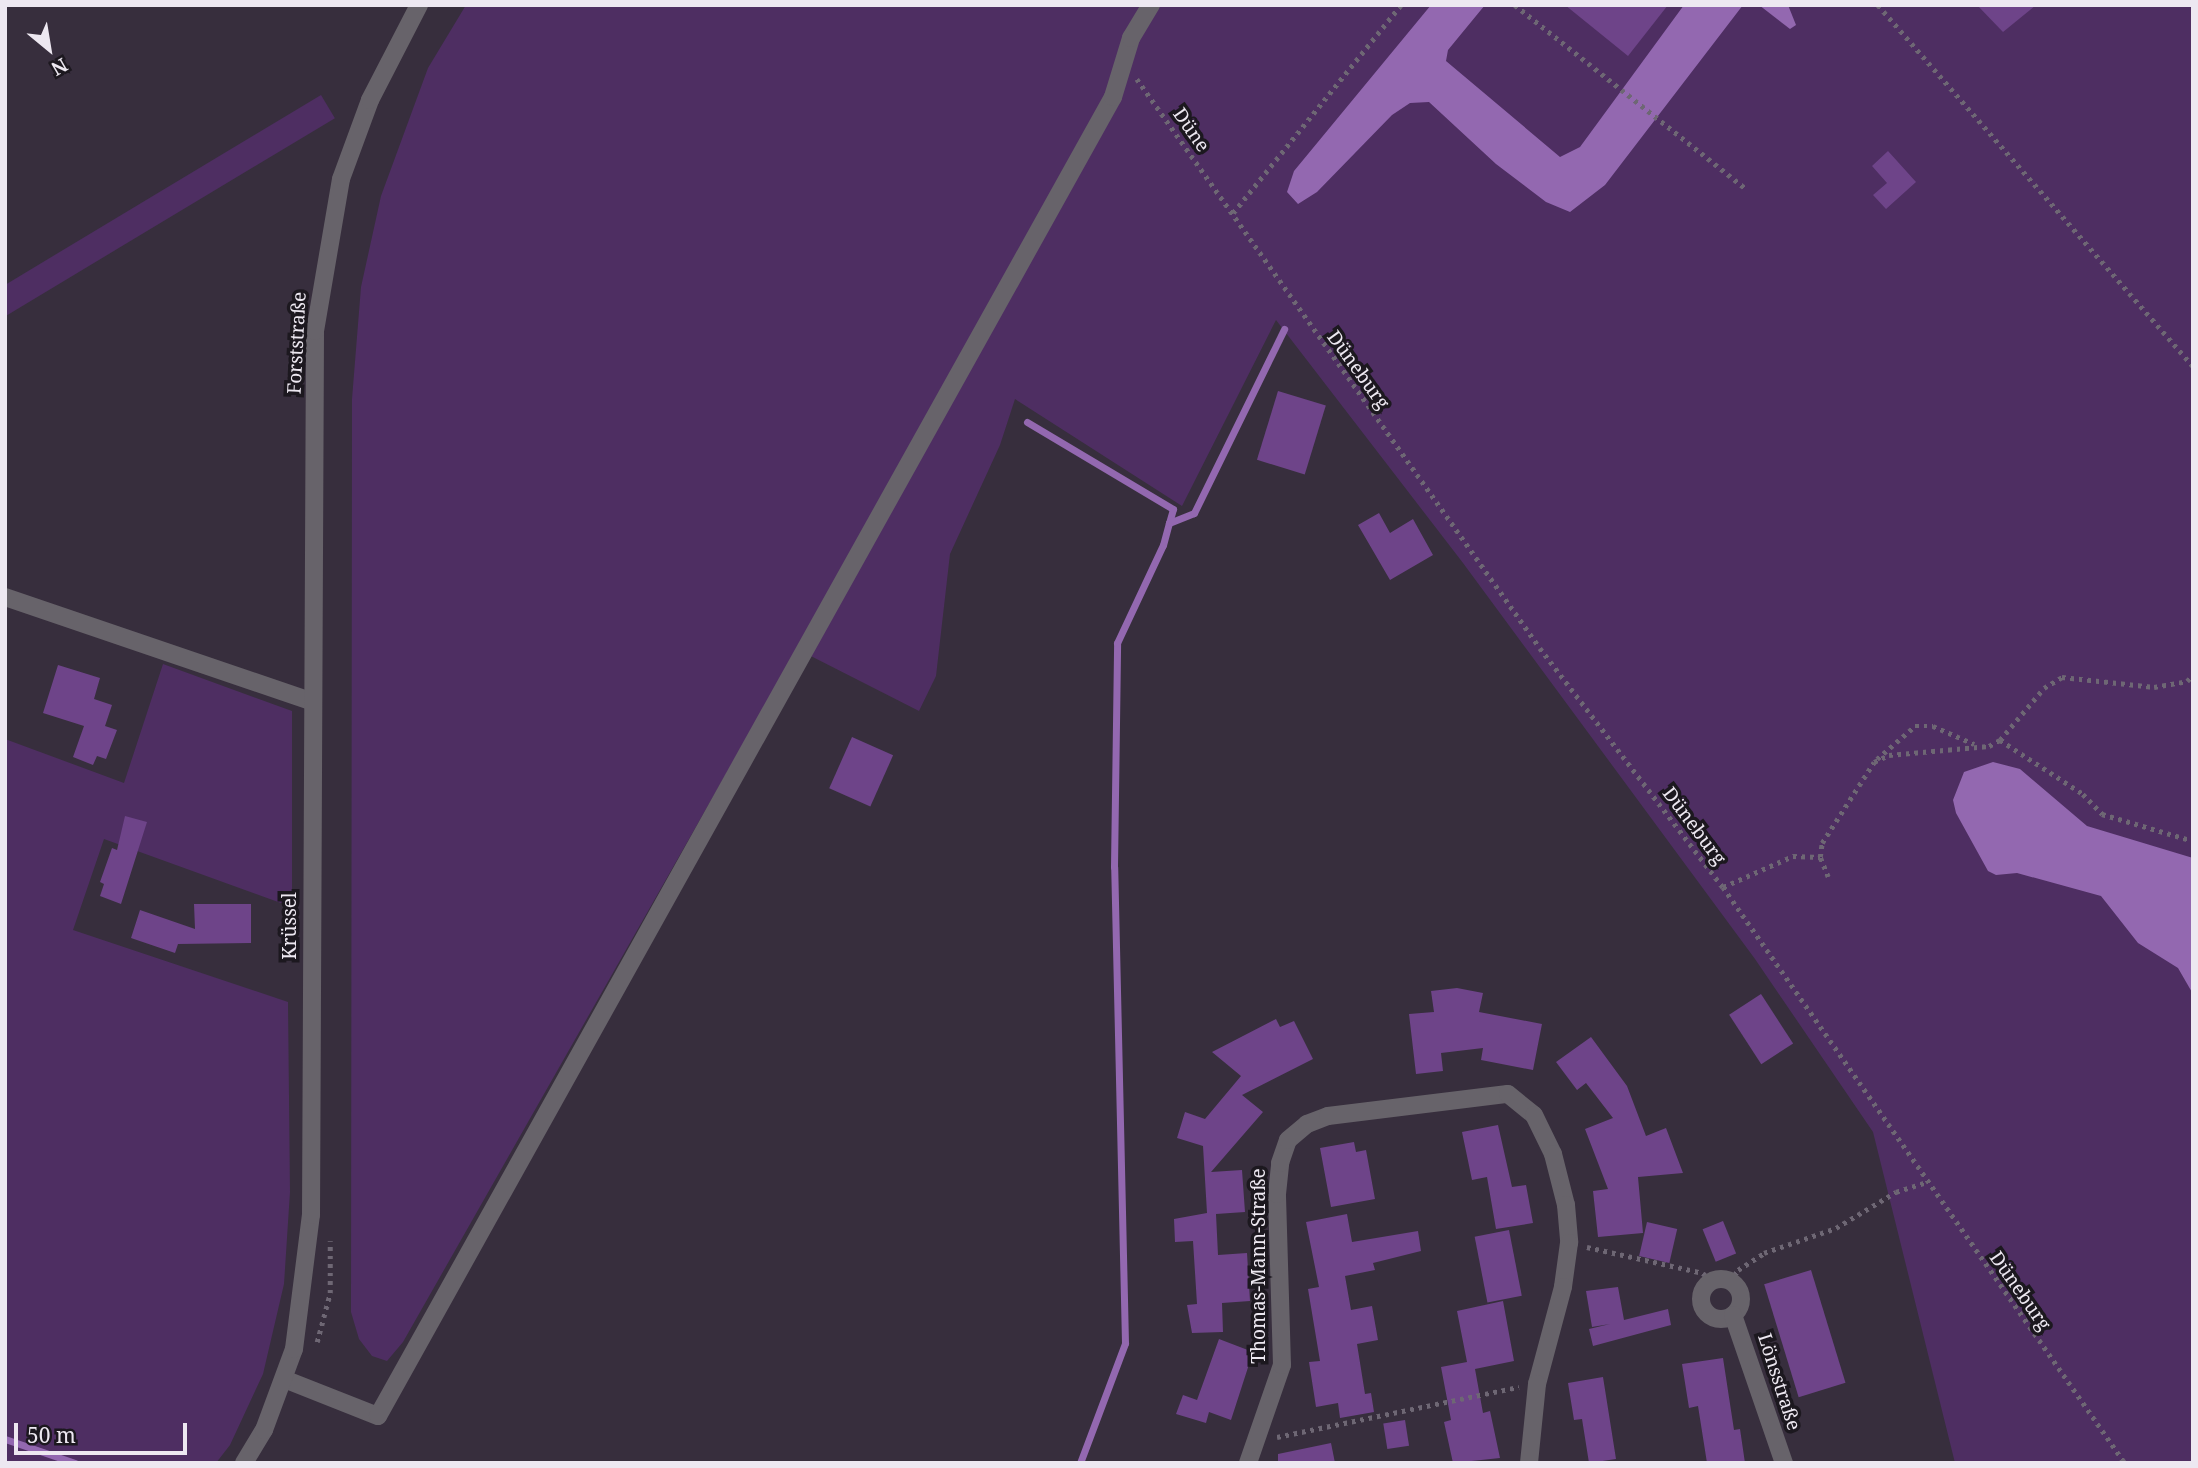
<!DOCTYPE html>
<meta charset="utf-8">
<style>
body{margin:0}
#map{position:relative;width:2198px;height:1468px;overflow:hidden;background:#372e3d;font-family:"Noto Serif",serif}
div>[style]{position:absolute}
.green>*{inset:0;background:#4e2e62;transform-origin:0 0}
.water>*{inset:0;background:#9368b0}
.stream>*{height:7px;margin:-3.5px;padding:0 3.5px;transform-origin:3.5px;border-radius:3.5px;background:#9368b0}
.building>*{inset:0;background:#6e4489;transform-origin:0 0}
.path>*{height:4.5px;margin-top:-2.25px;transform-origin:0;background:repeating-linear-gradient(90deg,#6e6774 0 3.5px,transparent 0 8.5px)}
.minor>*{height:18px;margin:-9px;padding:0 9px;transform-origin:9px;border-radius:9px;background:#67636a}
.minor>.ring{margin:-9px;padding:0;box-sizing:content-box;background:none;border:18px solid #67636a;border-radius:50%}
span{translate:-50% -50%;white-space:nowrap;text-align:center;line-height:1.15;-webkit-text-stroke:7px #1c181f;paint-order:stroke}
.street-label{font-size:19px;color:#ede8f1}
.frame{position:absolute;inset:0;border:7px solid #ede8f1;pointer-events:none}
.north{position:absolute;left:14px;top:14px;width:70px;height:70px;-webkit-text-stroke:5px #1c181f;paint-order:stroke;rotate:150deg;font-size:19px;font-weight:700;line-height:28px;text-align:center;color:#ede8f1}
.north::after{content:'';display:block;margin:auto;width:24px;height:32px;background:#ede8f1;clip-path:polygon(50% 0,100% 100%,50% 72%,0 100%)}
.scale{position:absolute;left:14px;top:1423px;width:173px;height:32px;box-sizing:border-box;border:4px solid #ede8f1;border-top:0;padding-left:9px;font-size:21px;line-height:24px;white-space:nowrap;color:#ede8f1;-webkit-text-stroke:5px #1c181f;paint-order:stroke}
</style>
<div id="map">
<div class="green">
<div style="clip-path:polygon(466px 5px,2193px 5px,2193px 1463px,1955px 1463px,1873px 1132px,1755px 959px,1463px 563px,1276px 320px,1182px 506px,1015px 399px,1000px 445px,950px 554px,936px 676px,919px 711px,797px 649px,403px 1342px,387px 1361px,372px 1356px,359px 1339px,351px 1312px,352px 399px,361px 287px,381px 196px,428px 68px)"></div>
<div style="left:321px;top:95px;width:27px;height:420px;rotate:59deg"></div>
<div style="clip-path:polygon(163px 664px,292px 711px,292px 907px,104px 839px,73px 930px,288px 1002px,290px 1192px,284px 1284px,263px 1374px,230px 1445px,216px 1463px,5px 1463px,5px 739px,124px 783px)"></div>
</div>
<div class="water">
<div style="clip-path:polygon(1431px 5px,1485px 5px,1448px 50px,1446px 61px,1560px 157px,1580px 147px,1684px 5px,1743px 5px,1605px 185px,1570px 212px,1546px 202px,1496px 164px,1429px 102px,1410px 103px,1392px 115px,1317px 192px,1298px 204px,1287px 192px,1294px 171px)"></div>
<div style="clip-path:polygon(1759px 5px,1788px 5px,1796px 25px,1790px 29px)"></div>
<div style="clip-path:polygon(1993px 762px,2020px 769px,2087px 826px,2193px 858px,2193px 994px,2178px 968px,2138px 943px,2101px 896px,2017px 873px,1996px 875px,1988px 871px,1956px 813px,1953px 800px,1964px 772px)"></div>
</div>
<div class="stream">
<div style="left:1027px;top:422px;width:170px;rotate:30.8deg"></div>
<div style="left:1173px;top:509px;width:15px;rotate:106deg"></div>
<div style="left:5px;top:1439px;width:74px;rotate:18.9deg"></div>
<div style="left:1080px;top:1463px;width:128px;rotate:-69.4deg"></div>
<div style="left:1125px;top:1343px;width:476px;rotate:-91.3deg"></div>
<div style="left:1114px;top:867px;width:224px;rotate:-89.2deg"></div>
<div style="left:1117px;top:643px;width:108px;rotate:-64.9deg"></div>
<div style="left:1163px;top:545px;width:23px;rotate:-75deg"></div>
<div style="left:1169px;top:523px;width:27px;rotate:-22deg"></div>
<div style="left:1194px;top:513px;width:205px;rotate:-63.9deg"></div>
</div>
<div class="building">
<div style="clip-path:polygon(1565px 5px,1668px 5px,1628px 56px)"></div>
<div style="clip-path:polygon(1977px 5px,2036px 5px,2003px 32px)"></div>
<div style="clip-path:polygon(1888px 151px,1916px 182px,1886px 209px,1873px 195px,1887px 183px,1872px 166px)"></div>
<div style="left:1278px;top:391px;width:50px;height:72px;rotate:17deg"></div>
<div style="clip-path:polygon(1379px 513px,1390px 533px,1413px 519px,1433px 555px,1390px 580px,1358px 525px)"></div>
<div style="clip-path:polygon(58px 665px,100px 678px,94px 699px,112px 705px,105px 726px,117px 730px,106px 759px,97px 756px,93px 765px,73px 757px,84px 726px,43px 713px)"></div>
<div style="left:852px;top:737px;width:45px;height:56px;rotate:24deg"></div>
<div style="clip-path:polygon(125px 816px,147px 822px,121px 904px,100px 896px,104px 884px,100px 882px,112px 848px,117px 850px)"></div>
<div style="clip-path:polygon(194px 904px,251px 904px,251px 943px,178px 944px,175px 953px,131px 938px,140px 910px,195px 929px)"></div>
<div style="clip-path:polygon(1457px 988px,1483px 993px,1479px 1012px,1542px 1024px,1533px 1070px,1481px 1060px,1483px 1048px,1441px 1053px,1443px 1071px,1416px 1074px,1409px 1014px,1434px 1012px,1431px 991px)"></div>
<div style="left:1761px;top:994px;width:59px;height:38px;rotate:57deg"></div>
<div style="clip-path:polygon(1276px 1019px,1280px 1027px,1294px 1021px,1313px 1059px,1242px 1095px,1263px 1112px,1211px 1172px,1242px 1170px,1245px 1212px,1216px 1214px,1218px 1255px,1247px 1253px,1250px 1301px,1222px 1303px,1223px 1332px,1192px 1333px,1187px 1305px,1197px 1304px,1193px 1241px,1175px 1242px,1174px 1219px,1207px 1213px,1203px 1146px,1177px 1138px,1185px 1112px,1205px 1119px,1241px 1076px,1212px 1052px)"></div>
<div style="clip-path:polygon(1591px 1037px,1627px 1086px,1646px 1136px,1666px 1128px,1683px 1173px,1638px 1177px,1643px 1233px,1598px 1237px,1593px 1191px,1608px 1189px,1585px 1129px,1613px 1118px,1586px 1083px,1577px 1090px,1556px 1062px)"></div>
<div style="clip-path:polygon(1498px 1125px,1512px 1187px,1526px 1185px,1533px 1223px,1496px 1229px,1487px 1177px,1472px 1180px,1462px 1132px)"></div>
<div style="clip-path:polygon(1354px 1142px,1356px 1152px,1366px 1150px,1375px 1199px,1331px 1207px,1320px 1148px)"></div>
<div style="clip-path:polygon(1347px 1214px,1352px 1242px,1418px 1231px,1421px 1251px,1373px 1263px,1375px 1270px,1345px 1276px,1351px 1310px,1372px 1306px,1378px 1340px,1357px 1344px,1365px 1394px,1371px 1393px,1374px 1412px,1340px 1418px,1338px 1403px,1316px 1407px,1309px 1362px,1320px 1361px,1308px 1289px,1319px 1287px,1306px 1222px)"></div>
<div style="left:1723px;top:1221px;width:35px;height:22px;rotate:68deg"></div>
<div style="left:1647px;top:1222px;width:31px;height:35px;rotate:13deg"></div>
<div style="left:1509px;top:1230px;width:67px;height:35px;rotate:79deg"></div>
<div style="left:1811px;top:1270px;width:118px;height:49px;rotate:73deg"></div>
<div style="clip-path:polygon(1618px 1287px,1624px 1320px,1668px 1309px,1671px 1325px,1593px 1346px,1589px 1329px,1610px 1324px,1592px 1327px,1586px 1291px)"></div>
<div style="clip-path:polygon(1503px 1301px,1514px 1361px,1475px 1369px,1483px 1413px,1490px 1411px,1500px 1458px,1453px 1463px,1444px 1422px,1451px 1420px,1441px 1367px,1467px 1362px,1457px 1311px)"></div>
<div style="clip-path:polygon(1219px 1339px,1253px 1352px,1231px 1420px,1209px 1412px,1206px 1423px,1176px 1414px,1183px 1395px,1197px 1400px)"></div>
<div style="clip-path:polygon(1723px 1358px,1734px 1430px,1740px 1429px,1745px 1463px,1707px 1463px,1698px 1406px,1689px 1408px,1682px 1364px)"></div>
<div style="clip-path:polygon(1603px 1377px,1616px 1459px,1589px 1463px,1582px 1419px,1574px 1420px,1568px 1383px)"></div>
<div style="left:1405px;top:1420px;width:26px;height:22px;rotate:81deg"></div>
<div style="clip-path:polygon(1331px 1443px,1335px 1463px,1278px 1463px,1278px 1454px)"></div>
</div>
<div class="path">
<div style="left:1515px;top:5px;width:294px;rotate:38.5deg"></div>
<div style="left:1878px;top:5px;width:479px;rotate:48.9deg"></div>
<div style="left:1137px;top:79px;width:697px;rotate:54.69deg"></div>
<div style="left:1540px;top:648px;width:301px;rotate:52.6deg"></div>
<div style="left:1723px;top:887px;width:702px;rotate:55.09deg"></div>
<div style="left:1233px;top:213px;width:267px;rotate:-51.1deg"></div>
<div style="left:2000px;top:740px;width:99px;rotate:33deg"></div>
<div style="left:2083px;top:794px;width:28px;rotate:46deg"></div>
<div style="left:2102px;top:814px;width:95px;rotate:16.5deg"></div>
<div style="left:1877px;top:759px;width:50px;rotate:-41deg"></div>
<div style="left:1915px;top:726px;width:18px"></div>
<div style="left:1933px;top:726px;width:45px;rotate:23.7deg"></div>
<div style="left:1828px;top:877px;width:22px;rotate:-112deg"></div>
<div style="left:1820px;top:857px;width:14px;rotate:-82deg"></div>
<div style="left:1822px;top:843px;width:96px;rotate:-57.3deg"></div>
<div style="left:1874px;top:762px;width:17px;rotate:-25deg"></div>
<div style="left:1889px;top:755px;width:100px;rotate:-5.1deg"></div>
<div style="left:1989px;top:746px;width:13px;rotate:-29deg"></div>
<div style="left:2000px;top:740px;width:68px;rotate:-49.8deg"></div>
<div style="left:2044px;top:688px;width:21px;rotate:-31deg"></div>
<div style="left:2062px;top:677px;width:93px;rotate:6.2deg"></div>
<div style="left:2154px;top:687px;width:34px;rotate:-10deg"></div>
<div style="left:2187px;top:681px;width:8px;rotate:-45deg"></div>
<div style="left:1723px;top:887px;width:77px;rotate:-23.9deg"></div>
<div style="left:1793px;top:856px;width:27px;rotate:2deg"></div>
<div style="left:1587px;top:1247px;width:119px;rotate:12.6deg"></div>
<div style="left:1703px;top:1273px;width:13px;rotate:45deg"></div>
<div style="left:1729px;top:1282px;width:15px;rotate:-53deg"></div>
<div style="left:1738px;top:1270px;width:31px;rotate:-33deg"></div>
<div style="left:1764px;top:1253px;width:76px;rotate:-19.1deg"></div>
<div style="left:1836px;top:1228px;width:70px;rotate:-31deg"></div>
<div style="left:1896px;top:1192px;width:32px;rotate:-18deg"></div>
<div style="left:317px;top:1342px;width:51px;rotate:-75.1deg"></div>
<div style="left:330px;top:1293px;width:52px;rotate:-90deg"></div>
<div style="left:1277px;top:1437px;width:247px;rotate:-11.7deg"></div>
</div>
<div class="minor">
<div style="left:5px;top:597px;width:325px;rotate:18.8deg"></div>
<div class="ring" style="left:1701px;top:1279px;width:22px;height:22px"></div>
<div style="left:1733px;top:1315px;width:157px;rotate:71deg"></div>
<div style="left:284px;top:1379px;width:101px;rotate:21.5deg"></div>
<div style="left:378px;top:1416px;width:1510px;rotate:-60.87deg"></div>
<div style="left:1113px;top:97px;width:62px;rotate:-73deg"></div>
<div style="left:1131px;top:38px;width:39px;rotate:-59deg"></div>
<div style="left:244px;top:1463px;width:39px;rotate:-59deg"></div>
<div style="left:264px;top:1430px;width:86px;rotate:-69.7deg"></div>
<div style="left:294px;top:1349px;width:135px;rotate:-82.8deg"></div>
<div style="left:311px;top:1215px;width:884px;rotate:-89.74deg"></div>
<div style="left:315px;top:331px;width:154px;rotate:-80.3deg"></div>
<div style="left:341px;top:179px;width:84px;rotate:-69.8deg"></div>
<div style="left:370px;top:100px;width:107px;rotate:-62.7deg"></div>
<div style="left:1248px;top:1463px;width:104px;rotate:-70.9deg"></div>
<div style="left:1282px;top:1365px;width:171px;rotate:-91.7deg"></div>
<div style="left:1277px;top:1194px;width:31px;rotate:-84deg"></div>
<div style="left:1280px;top:1163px;width:24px;rotate:-71deg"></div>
<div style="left:1288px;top:1140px;width:25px;rotate:-40deg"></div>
<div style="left:1307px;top:1124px;width:22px;rotate:-21deg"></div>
<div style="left:1328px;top:1116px;width:181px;rotate:-7deg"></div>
<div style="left:1508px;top:1094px;width:33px;rotate:39deg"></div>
<div style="left:1534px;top:1115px;width:43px;rotate:64deg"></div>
<div style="left:1553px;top:1154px;width:53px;rotate:75.7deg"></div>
<div style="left:1566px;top:1205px;width:38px;rotate:85deg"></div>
<div style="left:1569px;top:1243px;width:44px;rotate:97.8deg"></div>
<div style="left:1563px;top:1287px;width:100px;rotate:105deg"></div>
<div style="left:1537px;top:1384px;width:79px;rotate:95.8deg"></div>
</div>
<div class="street-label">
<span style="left:1191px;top:130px;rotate:55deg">Düne</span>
<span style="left:297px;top:343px;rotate:-87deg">Forststraße</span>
<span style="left:1358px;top:370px;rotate:54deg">Düneburg</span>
<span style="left:1694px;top:826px;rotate:53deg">Düneburg</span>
<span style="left:290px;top:926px;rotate:-90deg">Krüssel</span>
<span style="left:1259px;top:1266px;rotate:-90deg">Thomas-Mann-Straße</span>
<span style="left:2020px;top:1291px;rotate:55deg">Düneburg</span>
<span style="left:1779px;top:1382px;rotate:72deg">Lönsstraße</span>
</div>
<div class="frame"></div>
<div class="north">N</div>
<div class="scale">50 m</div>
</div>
